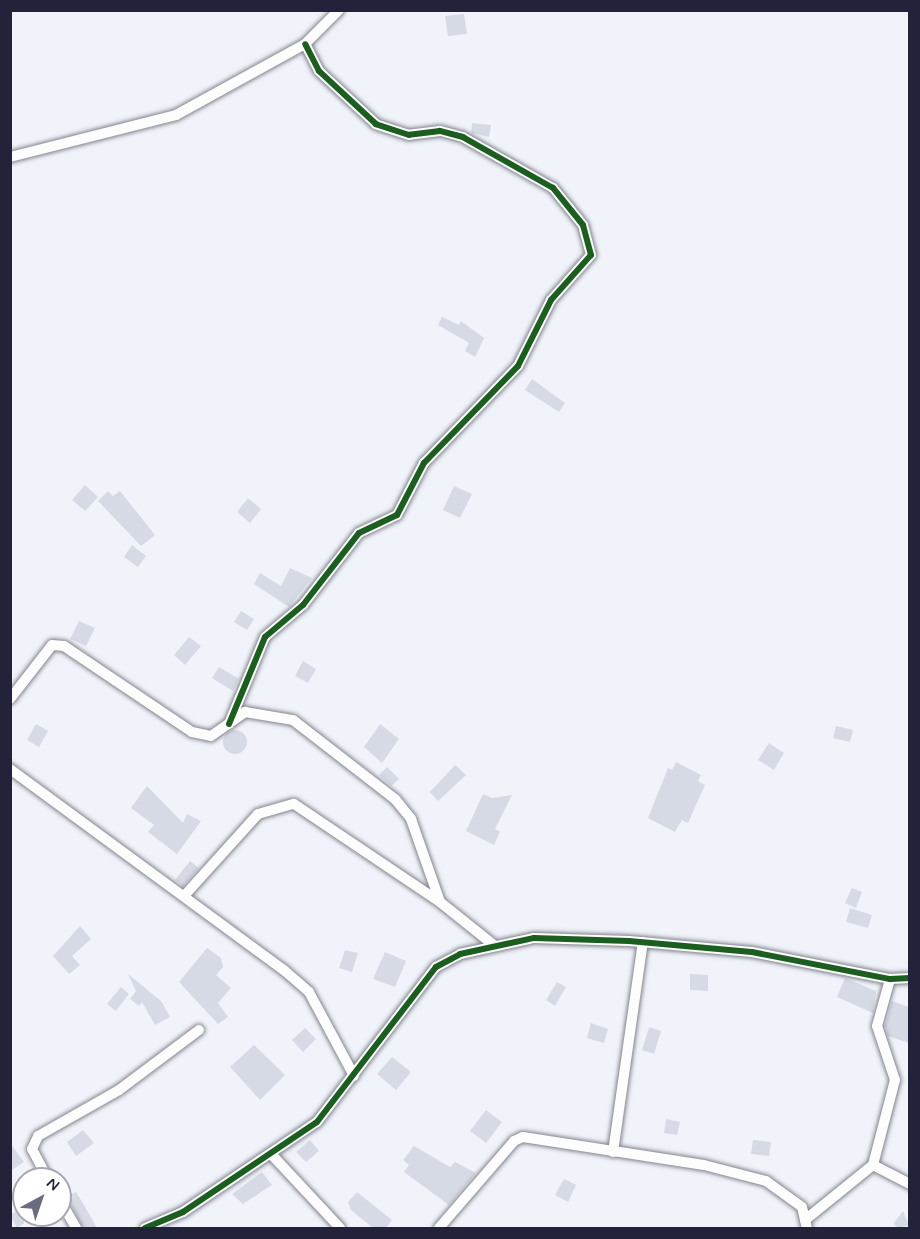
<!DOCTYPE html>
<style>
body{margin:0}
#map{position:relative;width:920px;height:1239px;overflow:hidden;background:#f0f3fa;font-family:Mynerve,sans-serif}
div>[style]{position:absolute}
.building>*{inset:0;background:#d6dae5}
.round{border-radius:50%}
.roads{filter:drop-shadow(0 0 2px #83848d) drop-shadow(0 0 2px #83848d)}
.minor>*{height:10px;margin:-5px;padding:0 5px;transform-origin:5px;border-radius:5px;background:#fdfdfe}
.cycleway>*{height:6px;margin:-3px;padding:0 3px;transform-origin:3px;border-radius:3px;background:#1b5e20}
span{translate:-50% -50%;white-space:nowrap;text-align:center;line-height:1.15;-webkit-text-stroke:6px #fff;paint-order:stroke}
.frame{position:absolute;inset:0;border:12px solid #22223b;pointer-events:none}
.north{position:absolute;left:12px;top:1167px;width:60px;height:60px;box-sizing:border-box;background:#fff;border:2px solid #a7a7b1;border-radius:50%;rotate:40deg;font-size:16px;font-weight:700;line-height:24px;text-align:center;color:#22223b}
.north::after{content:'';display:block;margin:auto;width:21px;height:27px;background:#6a6b7e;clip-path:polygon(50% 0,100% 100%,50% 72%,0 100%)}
</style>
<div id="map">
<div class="building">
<div style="clip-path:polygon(464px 14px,467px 34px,448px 36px,445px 16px)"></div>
<div style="clip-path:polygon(472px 123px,491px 125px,489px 137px,471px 133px)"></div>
<div style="clip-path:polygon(442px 317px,459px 325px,461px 321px,484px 338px,475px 357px,465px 351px,469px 343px,438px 325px)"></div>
<div style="clip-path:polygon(532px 379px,565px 403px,559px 412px,525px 390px)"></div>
<div style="clip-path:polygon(85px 485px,98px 497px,85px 511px,72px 500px)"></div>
<div style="clip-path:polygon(454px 486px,472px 494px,460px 518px,443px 510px)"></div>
<div style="clip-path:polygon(108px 491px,113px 496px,120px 491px,155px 535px,141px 546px,98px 501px)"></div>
<div style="clip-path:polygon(248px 498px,261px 509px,250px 523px,237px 512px)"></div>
<div style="clip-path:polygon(132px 545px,146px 556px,138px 567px,124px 557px)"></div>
<div style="clip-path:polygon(290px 568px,312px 578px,289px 607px,254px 584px,260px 573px,281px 586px)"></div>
<div style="clip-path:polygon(241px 611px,254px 619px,247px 630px,234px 622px)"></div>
<div style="clip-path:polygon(79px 621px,95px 628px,86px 646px,70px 639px)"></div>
<div style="clip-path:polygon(189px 637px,201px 646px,185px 665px,174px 655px)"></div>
<div style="clip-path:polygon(303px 661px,316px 669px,308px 683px,295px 676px)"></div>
<div style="clip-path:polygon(219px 667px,239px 679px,233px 691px,212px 678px)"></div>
<div style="clip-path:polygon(36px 724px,48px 731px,39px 747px,27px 740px)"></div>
<div style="clip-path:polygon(380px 724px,399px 739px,382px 763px,364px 747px)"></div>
<div style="clip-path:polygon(836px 726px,853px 730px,850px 742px,833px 738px)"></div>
<div class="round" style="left:223px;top:730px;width:24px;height:24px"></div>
<div style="clip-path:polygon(769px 743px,784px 753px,774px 770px,758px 760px)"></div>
<div style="clip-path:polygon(676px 762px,701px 775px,698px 781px,705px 785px,688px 823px,682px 820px,675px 832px,648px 818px,668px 768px,672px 770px)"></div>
<div style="clip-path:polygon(455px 765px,466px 775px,438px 801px,430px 792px)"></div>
<div style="clip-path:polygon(387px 767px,399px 779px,391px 786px,379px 775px)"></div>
<div style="clip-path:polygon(147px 786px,183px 823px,187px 814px,201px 821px,177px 854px,148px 832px,154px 825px,131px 808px)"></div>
<div style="clip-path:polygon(483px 794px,492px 798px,512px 795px,495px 829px,500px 832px,494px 845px,466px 831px)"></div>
<div style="clip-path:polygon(190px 861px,199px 868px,183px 886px,175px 880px)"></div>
<div style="clip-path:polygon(852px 888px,862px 892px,856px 908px,845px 903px)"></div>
<div style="clip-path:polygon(850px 908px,872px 915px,868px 928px,846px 922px)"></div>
<div style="clip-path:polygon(80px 926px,91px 939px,72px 956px,80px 965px,69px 974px,53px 956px)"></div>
<div style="clip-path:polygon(207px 948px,221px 958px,223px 967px,216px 975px,231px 988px,218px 1003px,228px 1017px,218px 1024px,179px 982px)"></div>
<div style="clip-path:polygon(345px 950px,358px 953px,352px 972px,339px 968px)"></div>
<div style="clip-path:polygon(385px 952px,406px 961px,395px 987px,373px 979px)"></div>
<div style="clip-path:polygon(128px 974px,161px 1001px,170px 1017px,155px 1025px,142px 1002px,139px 1006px,130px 999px,136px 991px)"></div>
<div style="clip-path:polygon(690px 974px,708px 975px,708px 991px,690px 990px)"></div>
<div style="clip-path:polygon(845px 978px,876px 991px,873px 1013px,837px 997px)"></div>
<div style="clip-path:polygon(557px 982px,566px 987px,555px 1006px,546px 1000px)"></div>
<div style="clip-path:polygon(121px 987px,129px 994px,116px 1011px,107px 1004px)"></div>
<div style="clip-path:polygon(892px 1001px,909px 1007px,909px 1043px,888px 1036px,885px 1026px)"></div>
<div style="clip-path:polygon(591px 1023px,608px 1029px,604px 1043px,587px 1038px)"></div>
<div style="clip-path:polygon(649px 1027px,661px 1031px,654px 1054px,642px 1050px)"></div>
<div style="clip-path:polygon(305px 1028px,316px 1039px,303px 1052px,292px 1040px)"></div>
<div style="clip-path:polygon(254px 1045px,285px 1075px,260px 1100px,230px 1067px)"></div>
<div style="clip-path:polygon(392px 1057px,411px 1072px,396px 1090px,377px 1074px)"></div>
<div style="clip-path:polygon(486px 1110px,502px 1122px,486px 1143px,470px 1131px)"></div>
<div style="clip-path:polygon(666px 1119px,680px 1122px,677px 1135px,664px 1133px)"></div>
<div style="clip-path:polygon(83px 1130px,94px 1143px,76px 1156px,67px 1142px)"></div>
<div style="clip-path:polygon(310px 1140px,319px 1151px,306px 1162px,296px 1152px)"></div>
<div style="clip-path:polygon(753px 1140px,771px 1142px,769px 1156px,751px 1154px)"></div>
<div style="clip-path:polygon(10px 1143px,24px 1162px,10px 1171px)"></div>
<div style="clip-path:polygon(414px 1146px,450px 1167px,455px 1162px,476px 1173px,449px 1205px,404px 1172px,409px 1165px,403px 1160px)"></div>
<div style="clip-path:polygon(262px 1172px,272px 1185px,243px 1204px,232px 1194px)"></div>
<div style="clip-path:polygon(564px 1179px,576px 1185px,568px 1202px,555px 1195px)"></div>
<div style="clip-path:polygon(76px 1192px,85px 1207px,97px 1228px,83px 1228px,67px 1197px)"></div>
<div style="clip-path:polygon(357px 1192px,392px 1220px,386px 1228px,373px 1228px,351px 1210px,348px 1202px)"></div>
<div style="clip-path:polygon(24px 1206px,24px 1223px,17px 1228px,10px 1215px)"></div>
<div style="clip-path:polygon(903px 1211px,909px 1225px,899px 1228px,893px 1224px)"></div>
</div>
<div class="roads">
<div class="minor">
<div style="left:10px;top:157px;width:171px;rotate:-14.2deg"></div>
<div style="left:176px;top:115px;width:147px;rotate:-28.8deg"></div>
<div style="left:305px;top:44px;width:48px;rotate:-45deg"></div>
<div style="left:10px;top:699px;width:68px;rotate:-52.1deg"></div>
<div style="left:52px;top:645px;width:12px;rotate:5deg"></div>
<div style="left:64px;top:646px;width:154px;rotate:33.9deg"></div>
<div style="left:192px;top:732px;width:19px;rotate:12deg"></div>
<div style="left:211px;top:736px;width:42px;rotate:-35.2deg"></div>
<div style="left:245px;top:712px;width:49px;rotate:9.5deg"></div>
<div style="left:293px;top:720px;width:129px;rotate:37.8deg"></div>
<div style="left:395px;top:799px;width:26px;rotate:51deg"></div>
<div style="left:411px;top:819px;width:88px;rotate:70.7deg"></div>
<div style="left:440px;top:902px;width:70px;rotate:38.7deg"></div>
<div style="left:229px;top:724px;width:94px;rotate:-67.5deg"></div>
<div style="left:265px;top:637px;width:50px;rotate:-40.1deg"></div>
<div style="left:303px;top:605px;width:91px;rotate:-52.1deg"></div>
<div style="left:359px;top:533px;width:42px;rotate:-25.3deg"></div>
<div style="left:397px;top:515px;width:59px;rotate:-62.6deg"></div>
<div style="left:424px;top:463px;width:135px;rotate:-45.9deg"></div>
<div style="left:518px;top:366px;width:74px;rotate:-63.4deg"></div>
<div style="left:551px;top:300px;width:60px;rotate:-48.4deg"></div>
<div style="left:591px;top:255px;width:31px;rotate:-105deg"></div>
<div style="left:583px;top:225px;width:48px;rotate:-129deg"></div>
<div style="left:553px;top:188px;width:103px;rotate:-150.5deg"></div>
<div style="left:463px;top:137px;width:24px;rotate:-165deg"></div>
<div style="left:440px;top:131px;width:31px;rotate:173deg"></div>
<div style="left:409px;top:135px;width:35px;rotate:-162deg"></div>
<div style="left:376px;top:124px;width:78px;rotate:-137.1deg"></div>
<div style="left:319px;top:71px;width:30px;rotate:-117deg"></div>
<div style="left:10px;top:769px;width:341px;rotate:36.3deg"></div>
<div style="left:285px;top:971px;width:32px;rotate:41deg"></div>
<div style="left:309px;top:992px;width:95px;rotate:61.8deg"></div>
<div style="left:184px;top:896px;width:110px;rotate:-47.9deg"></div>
<div style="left:258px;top:814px;width:37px;rotate:-16deg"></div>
<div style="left:294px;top:804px;width:176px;rotate:33.9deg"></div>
<div style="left:613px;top:1152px;width:212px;rotate:-81.9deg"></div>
<div style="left:272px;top:1155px;width:100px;rotate:47deg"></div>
<div style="left:873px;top:1165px;width:42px;rotate:27.2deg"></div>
<div style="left:48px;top:1179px;width:34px;rotate:-118deg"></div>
<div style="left:32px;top:1149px;width:14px;rotate:-65deg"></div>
<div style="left:38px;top:1136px;width:93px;rotate:-29.6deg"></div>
<div style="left:119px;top:1090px;width:100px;rotate:-36.9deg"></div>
<div style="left:60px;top:1200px;width:32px;rotate:60deg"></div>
<div style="left:805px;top:1220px;width:87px;rotate:-39deg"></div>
<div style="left:873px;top:1165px;width:88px;rotate:-75.5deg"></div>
<div style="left:895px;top:1080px;width:57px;rotate:-108.4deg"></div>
<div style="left:877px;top:1026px;width:49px;rotate:-74.5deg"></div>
<div style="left:145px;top:1228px;width:41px;rotate:-22.8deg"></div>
<div style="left:183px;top:1212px;width:161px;rotate:-33.9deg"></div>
<div style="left:317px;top:1122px;width:195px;rotate:-52.5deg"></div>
<div style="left:436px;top:967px;width:27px;rotate:-28deg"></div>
<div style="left:460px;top:954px;width:76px;rotate:-12.2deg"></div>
<div style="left:534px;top:938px;width:95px;rotate:1.8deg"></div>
<div style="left:629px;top:941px;width:123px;rotate:5.1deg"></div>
<div style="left:752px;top:952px;width:141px;rotate:11.1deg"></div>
<div style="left:890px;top:979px;width:20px;rotate:-3deg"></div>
<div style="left:439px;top:1228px;width:115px;rotate:-49.2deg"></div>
<div style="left:514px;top:1141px;width:10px;rotate:-24deg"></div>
<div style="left:523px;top:1137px;width:183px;rotate:8.8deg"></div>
<div style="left:704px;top:1165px;width:64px;rotate:14.5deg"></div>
<div style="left:766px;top:1181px;width:44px;rotate:35.8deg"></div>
<div style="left:802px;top:1207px;width:22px;rotate:77deg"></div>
</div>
</div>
<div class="cycleway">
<div style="left:229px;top:724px;width:94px;rotate:-67.5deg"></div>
<div style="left:265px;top:637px;width:50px;rotate:-40.1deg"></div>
<div style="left:303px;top:605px;width:91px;rotate:-52.1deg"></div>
<div style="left:359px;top:533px;width:42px;rotate:-25.3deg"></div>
<div style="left:397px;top:515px;width:59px;rotate:-62.6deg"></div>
<div style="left:424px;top:463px;width:135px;rotate:-45.9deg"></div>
<div style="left:518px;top:366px;width:74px;rotate:-63.4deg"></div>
<div style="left:551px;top:300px;width:60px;rotate:-48.4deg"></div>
<div style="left:591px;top:255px;width:31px;rotate:-105deg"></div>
<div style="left:583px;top:225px;width:48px;rotate:-129deg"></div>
<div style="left:553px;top:188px;width:103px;rotate:-150.5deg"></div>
<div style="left:463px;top:137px;width:24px;rotate:-165deg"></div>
<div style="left:440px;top:131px;width:31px;rotate:173deg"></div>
<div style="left:409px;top:135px;width:35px;rotate:-162deg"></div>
<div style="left:376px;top:124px;width:78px;rotate:-137.1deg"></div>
<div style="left:319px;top:71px;width:30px;rotate:-117deg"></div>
<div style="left:145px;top:1228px;width:41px;rotate:-22.8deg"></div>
<div style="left:183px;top:1212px;width:161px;rotate:-33.9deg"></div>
<div style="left:317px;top:1122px;width:195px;rotate:-52.5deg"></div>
<div style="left:436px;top:967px;width:27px;rotate:-28deg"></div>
<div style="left:460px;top:954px;width:76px;rotate:-12.2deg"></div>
<div style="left:534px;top:938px;width:95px;rotate:1.8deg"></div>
<div style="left:629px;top:941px;width:123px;rotate:5.1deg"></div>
<div style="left:752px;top:952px;width:141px;rotate:11.1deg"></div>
<div style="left:890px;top:979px;width:20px;rotate:-3deg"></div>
</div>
<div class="frame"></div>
<div class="north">N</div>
</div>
